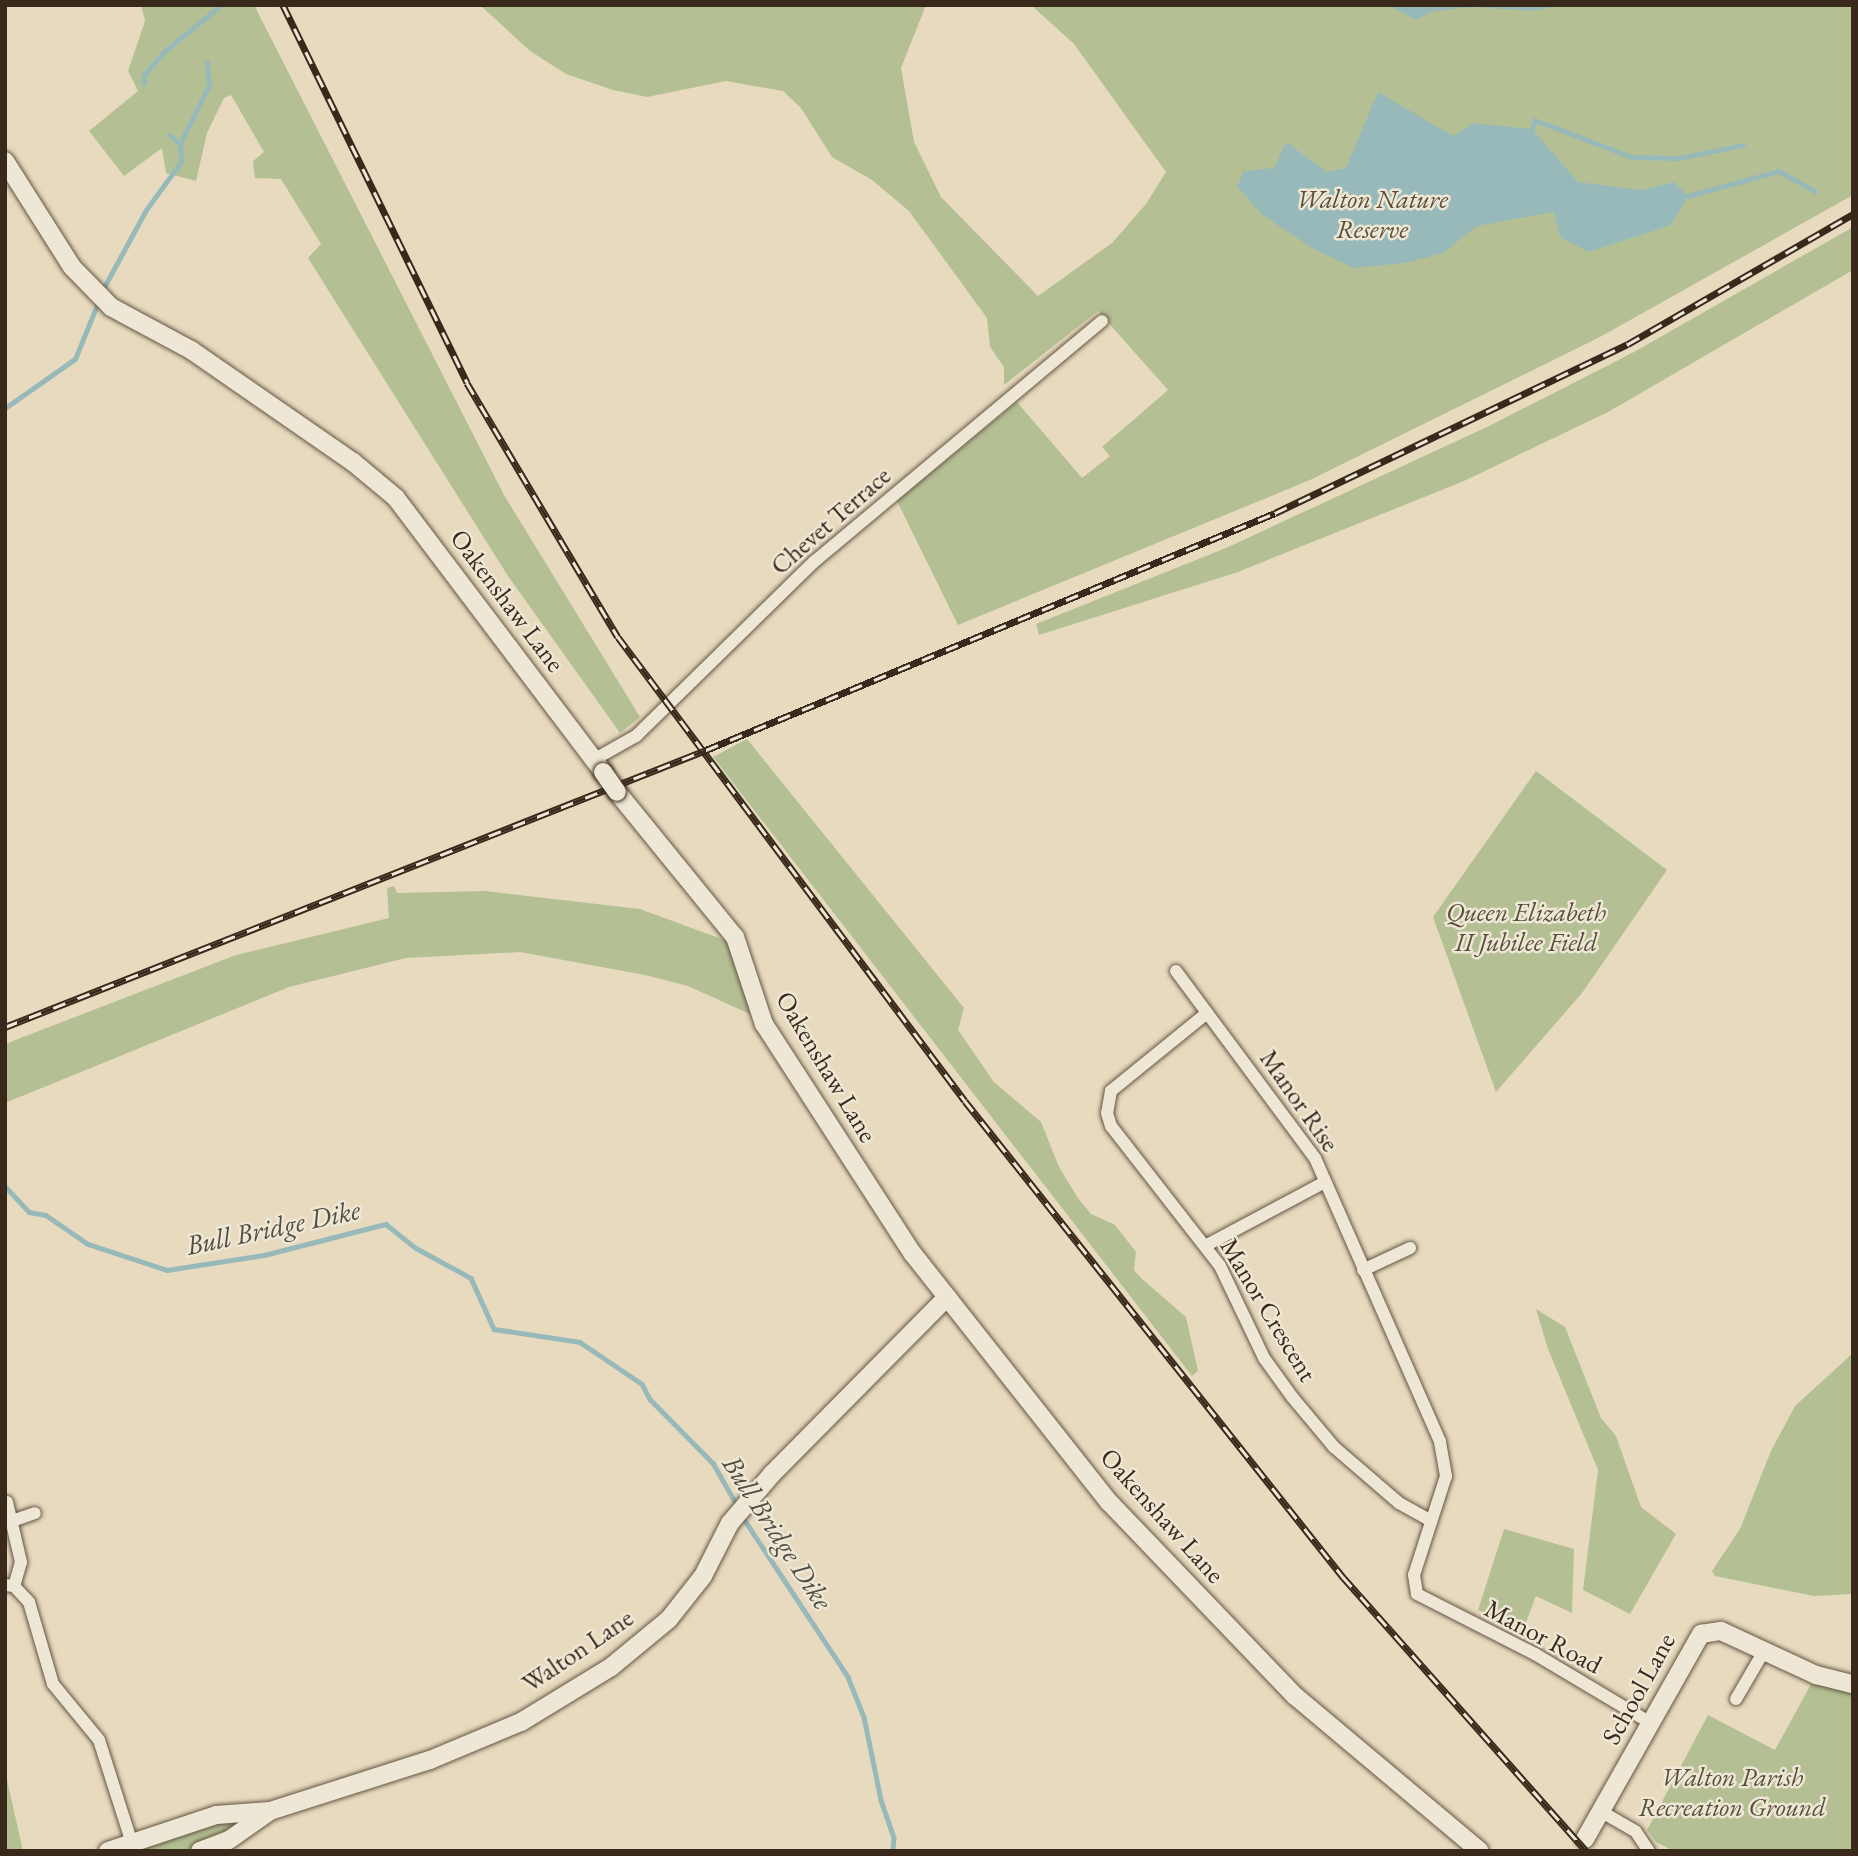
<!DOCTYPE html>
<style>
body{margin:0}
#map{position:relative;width:1858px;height:1856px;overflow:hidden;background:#e7dabe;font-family:"EB Garamond",serif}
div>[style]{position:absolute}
.green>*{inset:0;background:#b4c093}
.water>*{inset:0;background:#98b9b9}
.stream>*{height:4.5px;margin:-2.25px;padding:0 2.25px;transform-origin:2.25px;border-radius:2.25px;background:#98b9b9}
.roads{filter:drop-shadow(0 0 2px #645544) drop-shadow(0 0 2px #645544)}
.street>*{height:12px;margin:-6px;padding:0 6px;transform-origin:6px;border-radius:6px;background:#efe7d5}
.secondary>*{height:18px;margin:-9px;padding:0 9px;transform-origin:9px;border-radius:9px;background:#efe7d5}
.rail>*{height:7px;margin-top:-3.5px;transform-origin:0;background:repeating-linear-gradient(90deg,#efe7d5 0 13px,#38291b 0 26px);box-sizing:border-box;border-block:2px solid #38291b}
.bridges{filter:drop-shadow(0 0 2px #38291b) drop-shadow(0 0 2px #38291b)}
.secondary-bridge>*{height:18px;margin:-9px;padding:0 9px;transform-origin:9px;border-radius:9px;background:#efe7d5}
span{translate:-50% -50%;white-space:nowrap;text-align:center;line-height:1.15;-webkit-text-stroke:5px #efe7d5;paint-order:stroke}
.park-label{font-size:26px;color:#574f39;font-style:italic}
.street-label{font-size:26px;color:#38291b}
.water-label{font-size:28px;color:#504d42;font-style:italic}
.frame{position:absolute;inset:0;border:7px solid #38291b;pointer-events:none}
</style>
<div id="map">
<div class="green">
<div style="clip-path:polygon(141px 5px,254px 5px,504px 495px,640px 717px,620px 733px,508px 576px,308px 258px,321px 244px,281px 179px,255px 178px,253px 161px,264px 152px,231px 95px,224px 98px,207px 133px,196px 181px,166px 173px,162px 148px,124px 176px,89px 131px,138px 91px,128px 71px,145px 21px)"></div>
<div style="clip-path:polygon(480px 5px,926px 5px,901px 68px,914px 142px,941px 197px,1038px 296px,1112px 243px,1146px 204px,1166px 172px,1074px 44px,1031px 5px,1853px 5px,1853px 195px,1600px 337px,1310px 480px,958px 625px,897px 501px,1017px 402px,1082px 478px,1110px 456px,1102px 447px,1168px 390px,1098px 311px,1004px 385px,1004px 367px,990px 347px,987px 318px,909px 211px,872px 180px,832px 157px,801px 108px,783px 91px,726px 81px,647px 97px,613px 90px,566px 74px,530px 51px)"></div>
<div style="clip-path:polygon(1853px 227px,1853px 270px,1608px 412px,1464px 481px,1238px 572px,1039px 635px,1036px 624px,1226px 548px,1489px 426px,1634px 352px)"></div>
<div style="clip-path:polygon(747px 739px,964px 1008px,958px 1030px,994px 1082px,1041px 1122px,1059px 1167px,1078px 1198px,1091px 1214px,1115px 1225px,1136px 1252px,1134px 1270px,1142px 1279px,1186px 1317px,1198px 1371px,1192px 1376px,713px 757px)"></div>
<div style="clip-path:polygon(1536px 771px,1667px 870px,1582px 993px,1496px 1092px,1433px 917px)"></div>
<div style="clip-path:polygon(394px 886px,397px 893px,485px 891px,640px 909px,727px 941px,752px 1015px,688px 986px,645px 975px,520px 952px,406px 958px,289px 987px,5px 1103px,5px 1044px,236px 955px,389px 918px,387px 888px)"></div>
<div style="clip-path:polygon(1536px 1309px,1565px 1327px,1601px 1418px,1616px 1436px,1641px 1507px,1676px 1534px,1630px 1614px,1583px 1590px,1598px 1470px,1548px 1349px)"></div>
<div style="clip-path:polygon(1853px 1353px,1853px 1594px,1814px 1596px,1715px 1576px,1712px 1571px,1740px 1529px,1771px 1451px,1795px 1406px)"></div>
<div style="clip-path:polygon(1504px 1529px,1574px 1549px,1572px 1613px,1536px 1596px,1523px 1630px,1478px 1610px)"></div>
<div style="clip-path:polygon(1816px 1675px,1853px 1684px,1853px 1851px,1674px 1851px,1656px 1842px,1647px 1830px,1708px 1715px,1775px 1750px)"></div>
<div style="clip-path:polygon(5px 1771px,23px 1851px,5px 1851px)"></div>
<div style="clip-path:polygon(270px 1811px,200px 1851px,109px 1851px,131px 1840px)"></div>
</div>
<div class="water">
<div style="clip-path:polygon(1388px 5px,1561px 5px,1534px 11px,1472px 7px,1430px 12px,1417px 20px)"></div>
<div style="clip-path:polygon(1378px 92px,1453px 136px,1473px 123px,1532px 129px,1578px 182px,1641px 190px,1674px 182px,1688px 196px,1671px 225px,1589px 252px,1561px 238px,1553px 212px,1477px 226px,1443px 253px,1405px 263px,1354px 268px,1312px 248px,1261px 214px,1237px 186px,1244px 171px,1274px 168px,1286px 142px,1327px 172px,1346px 168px)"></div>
</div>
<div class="stream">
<div style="left:144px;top:84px;width:9px;rotate:-90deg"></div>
<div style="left:144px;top:75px;width:30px;rotate:-49deg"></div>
<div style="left:164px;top:52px;width:74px;rotate:-39.5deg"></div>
<div style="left:1532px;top:129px;width:9px;rotate:-72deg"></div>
<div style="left:1535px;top:120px;width:104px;rotate:20.9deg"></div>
<div style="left:1632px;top:157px;width:48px;rotate:1.2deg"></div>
<div style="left:1680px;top:158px;width:64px;rotate:-11.7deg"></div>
<div style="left:170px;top:135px;width:13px;rotate:42deg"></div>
<div style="left:1688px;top:196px;width:94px;rotate:-15.4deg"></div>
<div style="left:1779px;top:171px;width:41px;rotate:29.1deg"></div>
<div style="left:102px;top:291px;width:92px;rotate:-61.5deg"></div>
<div style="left:146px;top:210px;width:59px;rotate:-53.9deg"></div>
<div style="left:181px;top:162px;width:18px;rotate:-93deg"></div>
<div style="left:180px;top:144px;width:66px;rotate:-63.8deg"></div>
<div style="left:209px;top:85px;width:22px;rotate:-95deg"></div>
<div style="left:5px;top:408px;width:85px;rotate:-35deg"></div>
<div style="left:75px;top:359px;width:64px;rotate:-67.9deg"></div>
<div style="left:5px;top:1186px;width:35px;rotate:47deg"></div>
<div style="left:29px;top:1212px;width:17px;rotate:10deg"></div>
<div style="left:46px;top:1215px;width:51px;rotate:34.6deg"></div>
<div style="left:88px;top:1244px;width:83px;rotate:18.2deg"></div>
<div style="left:167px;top:1270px;width:98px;rotate:-8.8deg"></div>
<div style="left:264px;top:1255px;width:126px;rotate:-14.3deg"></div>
<div style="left:386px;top:1224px;width:38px;rotate:39deg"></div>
<div style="left:416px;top:1248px;width:63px;rotate:28.6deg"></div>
<div style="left:471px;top:1278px;width:56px;rotate:65.7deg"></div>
<div style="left:494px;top:1329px;width:87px;rotate:8.6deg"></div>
<div style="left:580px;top:1342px;width:75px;rotate:34.1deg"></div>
<div style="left:642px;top:1384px;width:17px;rotate:62deg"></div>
<div style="left:650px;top:1399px;width:90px;rotate:45.5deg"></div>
<div style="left:713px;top:1463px;width:48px;rotate:60.3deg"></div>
<div style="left:742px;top:1516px;width:193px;rotate:56.6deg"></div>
<div style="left:848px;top:1677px;width:43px;rotate:68.2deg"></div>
<div style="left:864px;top:1717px;width:85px;rotate:78.4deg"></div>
<div style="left:881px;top:1800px;width:39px;rotate:71deg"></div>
<div style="left:894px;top:1837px;width:14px;rotate:94deg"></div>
</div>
<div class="roads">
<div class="street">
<div style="left:595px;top:759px;width:47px;rotate:-29.3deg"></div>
<div style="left:636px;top:736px;width:250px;rotate:-44.4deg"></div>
<div style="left:815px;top:561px;width:374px;rotate:-39.9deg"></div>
<div style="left:1176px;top:971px;width:233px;rotate:53.4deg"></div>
<div style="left:1315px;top:1158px;width:310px;rotate:66.2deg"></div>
<div style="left:1440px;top:1442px;width:35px;rotate:80deg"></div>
<div style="left:1446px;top:1476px;width:104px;rotate:107.9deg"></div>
<div style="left:1414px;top:1575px;width:19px;rotate:81deg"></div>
<div style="left:1417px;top:1594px;width:132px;rotate:27deg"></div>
<div style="left:1535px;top:1654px;width:133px;rotate:30.8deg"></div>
<div style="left:1207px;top:1013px;width:124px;rotate:140.9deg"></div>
<div style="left:1111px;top:1091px;width:22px;rotate:100deg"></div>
<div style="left:1107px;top:1113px;width:14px;rotate:73deg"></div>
<div style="left:1111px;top:1126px;width:177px;rotate:52.1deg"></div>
<div style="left:1220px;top:1266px;width:102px;rotate:64.4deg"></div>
<div style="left:1264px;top:1358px;width:49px;rotate:54.1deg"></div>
<div style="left:1293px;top:1398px;width:64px;rotate:50.1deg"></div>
<div style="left:1334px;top:1447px;width:86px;rotate:40.7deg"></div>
<div style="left:1399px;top:1503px;width:35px;rotate:29deg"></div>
<div style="left:1205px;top:1246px;width:136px;rotate:-28.1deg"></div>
<div style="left:1363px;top:1270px;width:52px;rotate:-25.1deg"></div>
<div style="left:7px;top:1502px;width:62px;rotate:76.9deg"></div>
<div style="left:21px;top:1562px;width:25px;rotate:106deg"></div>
<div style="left:12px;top:1521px;width:24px;rotate:-19deg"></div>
<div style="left:5px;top:1585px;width:9px;rotate:6deg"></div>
<div style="left:14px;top:1586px;width:22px;rotate:47deg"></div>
<div style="left:29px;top:1602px;width:85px;rotate:73.7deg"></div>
<div style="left:53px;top:1684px;width:72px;rotate:50.6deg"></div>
<div style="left:99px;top:1740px;width:105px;rotate:72.3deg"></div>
<div style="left:1736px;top:1699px;width:56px;rotate:-59.7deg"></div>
<div style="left:1602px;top:1812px;width:39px;rotate:30deg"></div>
<div style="left:1636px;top:1832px;width:23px;rotate:56deg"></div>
</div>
<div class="secondary">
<div style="left:5px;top:161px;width:125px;rotate:57.7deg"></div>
<div style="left:72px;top:267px;width:56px;rotate:45.7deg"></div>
<div style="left:111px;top:307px;width:91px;rotate:28.3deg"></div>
<div style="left:191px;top:350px;width:197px;rotate:34.7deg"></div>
<div style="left:353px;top:462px;width:56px;rotate:39.9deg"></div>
<div style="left:396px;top:498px;width:343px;rotate:52.9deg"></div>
<div style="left:617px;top:792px;width:187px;rotate:50.9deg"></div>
<div style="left:735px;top:937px;width:92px;rotate:71.6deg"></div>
<div style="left:764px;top:1024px;width:274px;rotate:57.1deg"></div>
<div style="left:913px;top:1254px;width:316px;rotate:51.7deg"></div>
<div style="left:1109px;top:1502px;width:269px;rotate:46.2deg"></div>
<div style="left:1295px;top:1696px;width:241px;rotate:40deg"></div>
<div style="left:1585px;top:1839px;width:236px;rotate:-60.5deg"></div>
<div style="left:1701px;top:1634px;width:20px;rotate:-9deg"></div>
<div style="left:1721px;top:1631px;width:105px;rotate:24.9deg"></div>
<div style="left:1816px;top:1675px;width:38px;rotate:14deg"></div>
<div style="left:108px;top:1851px;width:114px;rotate:-18.4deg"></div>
<div style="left:216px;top:1815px;width:54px;rotate:-4.2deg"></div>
<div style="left:270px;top:1811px;width:168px;rotate:-17.7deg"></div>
<div style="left:430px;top:1760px;width:99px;rotate:-22.7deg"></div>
<div style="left:521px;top:1722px;width:105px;rotate:-31.4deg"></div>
<div style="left:611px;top:1667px;width:75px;rotate:-39.6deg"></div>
<div style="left:669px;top:1619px;width:55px;rotate:-51.7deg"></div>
<div style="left:703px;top:1576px;width:59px;rotate:-63deg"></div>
<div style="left:730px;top:1523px;width:65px;rotate:-49.4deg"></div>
<div style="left:772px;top:1474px;width:249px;rotate:-45.3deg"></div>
<div style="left:200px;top:1851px;width:31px;rotate:-21deg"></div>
<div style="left:229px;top:1840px;width:50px;rotate:-35.3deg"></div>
</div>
</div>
<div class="rail">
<div style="left:283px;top:5px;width:420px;rotate:64deg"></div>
<div style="left:467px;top:383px;width:295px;rotate:59.3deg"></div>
<div style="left:618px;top:637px;width:579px;rotate:53.21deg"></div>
<div style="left:965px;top:1101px;width:608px;rotate:51.55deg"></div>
<div style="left:1343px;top:1577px;width:366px;rotate:48.4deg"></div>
<div style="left:5px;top:1027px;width:754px;rotate:-21.56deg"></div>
<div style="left:706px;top:750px;width:616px;rotate:-22.61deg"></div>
<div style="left:1275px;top:513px;width:391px;rotate:-25.6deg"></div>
<div style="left:1628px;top:344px;width:260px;rotate:-30deg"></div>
</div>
<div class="bridges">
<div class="secondary-bridge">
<div style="left:603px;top:772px;width:24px;rotate:55deg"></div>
</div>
</div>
<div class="park-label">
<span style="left:1372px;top:215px">Walton Nature<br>Reserve</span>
<span style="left:1526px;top:928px">Queen Elizabeth<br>II Jubilee Field</span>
<span style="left:1732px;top:1793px">Walton Parish<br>Recreation Ground</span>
</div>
<div class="street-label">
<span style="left:831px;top:521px;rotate:-41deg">Chevet Terrace</span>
<span style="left:507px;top:601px;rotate:53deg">Oakenshaw Lane</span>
<span style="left:826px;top:1067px;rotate:59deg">Oakenshaw Lane</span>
<span style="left:1299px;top:1101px;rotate:55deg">Manor Rise</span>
<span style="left:1268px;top:1310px;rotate:59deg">Manor Crescent</span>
<span style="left:1162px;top:1516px;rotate:48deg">Oakenshaw Lane</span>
<span style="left:1543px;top:1637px;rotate:28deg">Manor Road</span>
<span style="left:578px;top:1651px;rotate:-34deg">Walton Lane</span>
<span style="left:1639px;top:1689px;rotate:-61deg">School Lane</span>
</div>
<div class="water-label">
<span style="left:273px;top:1227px;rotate:-12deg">Bull Bridge Dike</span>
<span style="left:778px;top:1532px;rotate:57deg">Bull Bridge Dike</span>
</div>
<div class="frame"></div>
</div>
